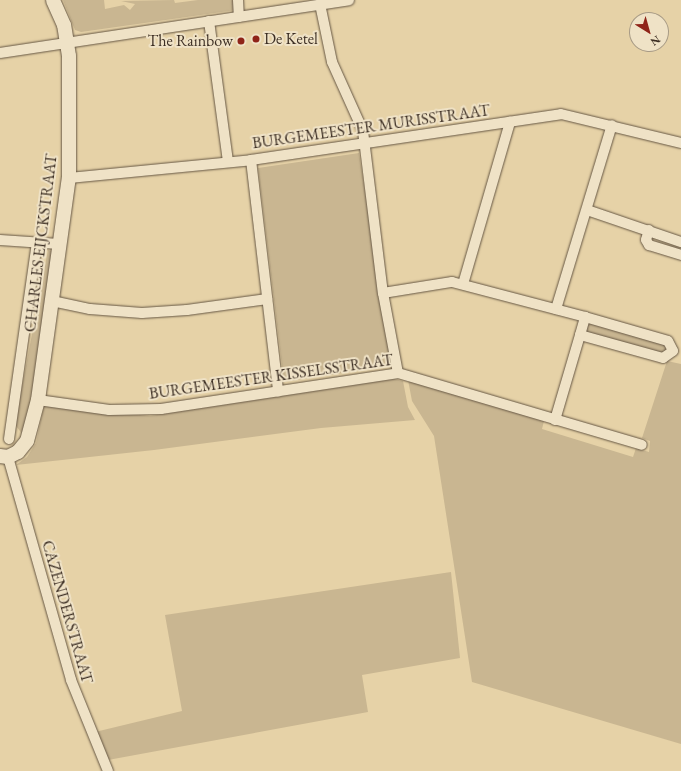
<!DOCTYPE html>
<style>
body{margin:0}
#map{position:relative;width:681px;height:771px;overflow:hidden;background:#e6d2a7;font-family:"EB Garamond",serif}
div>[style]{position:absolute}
.green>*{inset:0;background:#c9b691}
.roads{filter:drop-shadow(0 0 1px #665744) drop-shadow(0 0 1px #665744)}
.street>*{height:10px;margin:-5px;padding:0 5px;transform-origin:5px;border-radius:5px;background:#efe2c6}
.secondary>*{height:14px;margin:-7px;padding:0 7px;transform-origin:7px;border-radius:7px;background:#efe2c6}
.dots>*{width:11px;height:11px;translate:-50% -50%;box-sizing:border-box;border:2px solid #efe2c6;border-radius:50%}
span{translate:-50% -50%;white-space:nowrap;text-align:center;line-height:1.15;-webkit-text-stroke:4px #efe2c6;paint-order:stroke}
.poi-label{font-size:16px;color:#3c2e23}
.left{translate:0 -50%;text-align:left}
.right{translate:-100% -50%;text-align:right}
.street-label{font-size:16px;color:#3c2e23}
.north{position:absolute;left:629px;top:12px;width:40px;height:40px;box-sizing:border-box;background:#efe2c6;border:1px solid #a79a85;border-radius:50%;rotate:143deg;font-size:11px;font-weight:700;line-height:16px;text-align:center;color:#3c2e23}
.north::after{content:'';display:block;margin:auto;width:14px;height:18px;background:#8f2418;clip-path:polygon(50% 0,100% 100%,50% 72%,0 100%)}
</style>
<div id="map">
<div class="green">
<div style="clip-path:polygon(63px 0,104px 0,105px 9px,124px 5px,130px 10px,135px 4px,121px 1px,174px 0,175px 3px,198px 0,235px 0,236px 10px,81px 32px,75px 30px)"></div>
<div style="clip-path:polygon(359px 153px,392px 363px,389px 366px,284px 382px,258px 168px)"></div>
<div style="clip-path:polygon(48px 250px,57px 253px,24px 436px,16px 426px,16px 418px)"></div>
<div style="clip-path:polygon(588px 322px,668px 344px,666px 355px,585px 332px)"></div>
<div style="clip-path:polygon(667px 361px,681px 364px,681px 744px,472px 682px,434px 436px,412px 401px,408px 380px,544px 421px,542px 429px,633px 457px,636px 448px,649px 452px,650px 441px,642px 438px)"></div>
<div style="clip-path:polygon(394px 379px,403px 381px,408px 407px,415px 420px,321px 428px,154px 450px,16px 465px,27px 457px,36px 443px,44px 405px,150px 416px)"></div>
<div style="clip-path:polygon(451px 572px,460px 658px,362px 675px,368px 712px,108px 760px,95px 732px,182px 711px,165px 615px)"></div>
</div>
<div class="roads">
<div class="street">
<div style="left:238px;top:0;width:17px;rotate:87deg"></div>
<div style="left:320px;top:4px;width:59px;rotate:78.3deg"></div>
<div style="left:332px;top:62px;width:76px;rotate:65.8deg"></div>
<div style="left:363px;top:131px;width:163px;rotate:83deg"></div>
<div style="left:383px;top:293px;width:81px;rotate:79.4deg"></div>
<div style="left:209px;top:21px;width:142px;rotate:82.3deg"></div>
<div style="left:0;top:53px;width:353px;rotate:-8.6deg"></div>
<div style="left:251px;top:160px;width:233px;rotate:83.3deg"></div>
<div style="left:69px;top:178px;width:183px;rotate:-5.6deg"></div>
<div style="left:251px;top:160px;width:313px;rotate:-8.4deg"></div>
<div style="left:561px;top:114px;width:123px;rotate:13.6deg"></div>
<div style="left:587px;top:210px;width:99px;rotate:18.8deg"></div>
<div style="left:649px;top:230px;width:10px;rotate:107deg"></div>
<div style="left:646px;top:240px;width:6px;rotate:59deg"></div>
<div style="left:649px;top:245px;width:34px;rotate:17deg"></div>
<div style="left:0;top:240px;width:59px;rotate:3.9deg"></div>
<div style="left:463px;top:284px;width:169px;rotate:-73.8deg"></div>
<div style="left:383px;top:293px;width:70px;rotate:-9.1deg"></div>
<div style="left:452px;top:282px;width:138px;rotate:14.7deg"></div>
<div style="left:52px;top:301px;width:39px;rotate:12deg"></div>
<div style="left:90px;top:309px;width:52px;rotate:4.4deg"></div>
<div style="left:142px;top:313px;width:45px;rotate:-3.8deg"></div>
<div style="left:187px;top:310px;width:81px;rotate:-7.8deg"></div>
<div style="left:556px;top:309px;width:192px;rotate:-73.1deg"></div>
<div style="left:585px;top:317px;width:86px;rotate:16.1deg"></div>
<div style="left:668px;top:341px;width:11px;rotate:63deg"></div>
<div style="left:673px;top:351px;width:12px;rotate:145deg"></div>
<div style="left:663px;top:358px;width:86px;rotate:-164.5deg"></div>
<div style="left:580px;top:335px;width:19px;rotate:-74deg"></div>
<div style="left:38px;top:400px;width:72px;rotate:8deg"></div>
<div style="left:109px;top:410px;width:52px;rotate:-1.1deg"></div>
<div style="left:161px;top:409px;width:240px;rotate:-8.6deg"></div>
<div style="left:398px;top:373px;width:254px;rotate:16.4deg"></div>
<div style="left:555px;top:420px;width:89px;rotate:-73.6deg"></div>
<div style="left:9px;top:439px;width:198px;rotate:-81.9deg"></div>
<div style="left:8px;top:457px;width:232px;rotate:74.2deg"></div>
<div style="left:71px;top:680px;width:98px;rotate:67.9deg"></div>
</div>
<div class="secondary">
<div style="left:0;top:456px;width:8px;rotate:7deg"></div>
<div style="left:8px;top:457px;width:11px;rotate:-27deg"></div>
<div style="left:18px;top:452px;width:14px;rotate:-51deg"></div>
<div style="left:27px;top:441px;width:42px;rotate:-75deg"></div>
<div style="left:38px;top:400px;width:224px;rotate:-82.1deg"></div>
<div style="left:69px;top:178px;width:122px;rotate:-90deg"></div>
<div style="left:69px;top:56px;width:31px;rotate:-99deg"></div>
<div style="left:64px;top:25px;width:27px;rotate:-114deg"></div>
</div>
</div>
<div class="dots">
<div style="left:256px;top:39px;background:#8f2418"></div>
<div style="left:241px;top:41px;background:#8f2418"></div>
</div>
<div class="poi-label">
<span class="left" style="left:264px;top:39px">De Ketel</span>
<span class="right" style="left:233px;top:41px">The Rainbow</span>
</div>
<div class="street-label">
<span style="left:371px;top:127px;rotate:-8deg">BURGEMEESTER MURISSTRAAT</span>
<span style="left:41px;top:243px;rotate:-83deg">CHARLES EIJCKSTRAAT</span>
<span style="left:271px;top:377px;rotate:-8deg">BURGEMEESTER KISSELSSTRAAT</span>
<span style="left:67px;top:612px;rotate:74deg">CAZENDERSTRAAT</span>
</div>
<div class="north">N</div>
</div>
